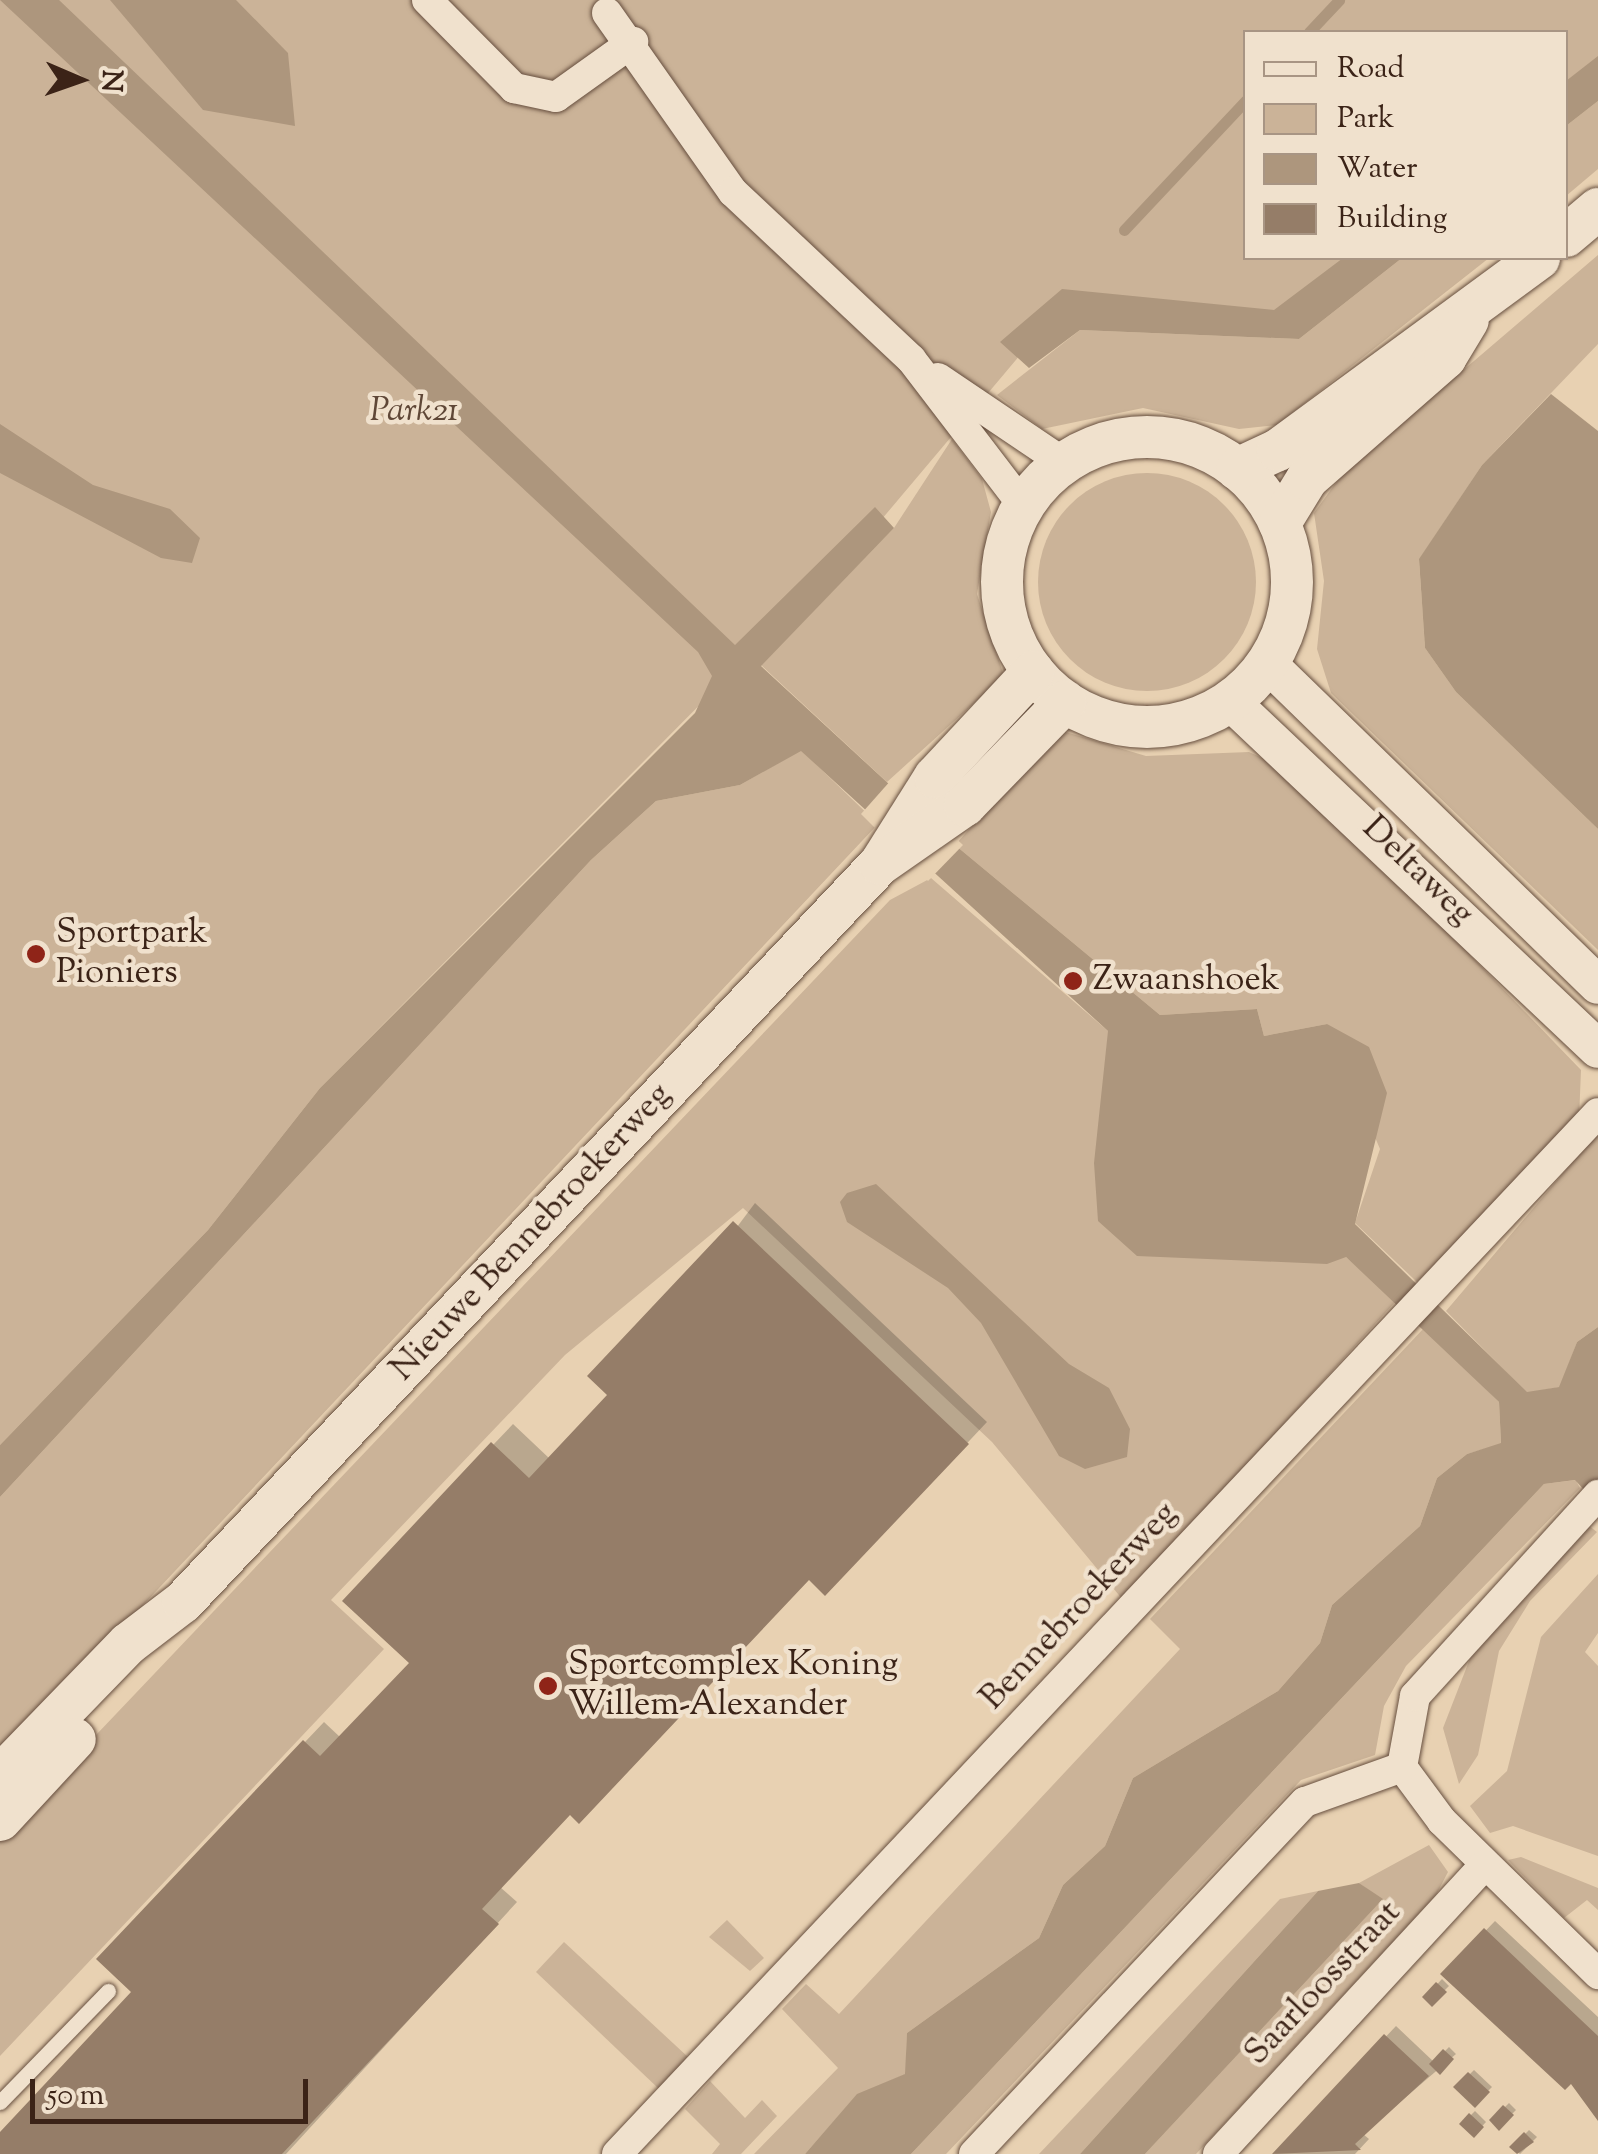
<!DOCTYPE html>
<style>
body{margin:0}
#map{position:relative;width:1598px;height:2154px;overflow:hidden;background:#e8d1b2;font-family:"Sorts Mill Goudy",serif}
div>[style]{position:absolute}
.green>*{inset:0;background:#cbb398}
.round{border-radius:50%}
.water>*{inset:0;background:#ad967d}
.pier>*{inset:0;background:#e8d1b2}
.shadow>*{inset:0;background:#0003}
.stream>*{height:11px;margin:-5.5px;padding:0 5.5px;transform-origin:5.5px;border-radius:5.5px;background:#ad967d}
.building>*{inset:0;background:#957d68}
.roads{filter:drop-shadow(0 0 2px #664e3e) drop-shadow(0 0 2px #664e3e)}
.service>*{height:15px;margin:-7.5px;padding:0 7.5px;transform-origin:7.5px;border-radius:7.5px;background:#f0e1cd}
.minor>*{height:30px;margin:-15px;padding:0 15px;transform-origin:15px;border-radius:15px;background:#f0e1cd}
.tertiary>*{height:38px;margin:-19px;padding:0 19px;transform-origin:19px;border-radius:19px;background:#f0e1cd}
.secondary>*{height:42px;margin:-21px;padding:0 21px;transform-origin:21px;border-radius:21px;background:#f0e1cd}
.secondary>.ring{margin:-21px;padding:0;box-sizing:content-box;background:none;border:42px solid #f0e1cd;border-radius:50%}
.dots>*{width:28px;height:28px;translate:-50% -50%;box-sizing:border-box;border:5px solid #f0e1cd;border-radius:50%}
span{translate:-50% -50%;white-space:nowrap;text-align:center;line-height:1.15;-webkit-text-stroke:9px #f0e1cd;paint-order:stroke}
.park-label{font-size:35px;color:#5f4737;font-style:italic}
.street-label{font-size:35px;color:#3b2317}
.poi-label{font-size:35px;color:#3b2317}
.left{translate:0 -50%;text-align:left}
.legend{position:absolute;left:1243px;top:30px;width:325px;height:230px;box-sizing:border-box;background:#f0e1cd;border:2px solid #a89584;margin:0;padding:12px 18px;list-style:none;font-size:30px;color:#3b2317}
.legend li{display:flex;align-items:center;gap:20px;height:50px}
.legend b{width:50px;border:2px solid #a89584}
.north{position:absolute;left:30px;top:30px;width:100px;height:100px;-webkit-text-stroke:8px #f0e1cd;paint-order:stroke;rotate:92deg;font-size:28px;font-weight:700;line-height:40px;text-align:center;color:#3b2317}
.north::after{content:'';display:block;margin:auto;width:35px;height:45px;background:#3b2317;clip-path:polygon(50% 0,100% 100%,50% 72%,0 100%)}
.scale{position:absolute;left:30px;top:2079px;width:278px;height:45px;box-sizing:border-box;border:5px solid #3b2317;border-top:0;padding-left:12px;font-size:30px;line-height:35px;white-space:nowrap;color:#3b2317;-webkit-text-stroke:8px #f0e1cd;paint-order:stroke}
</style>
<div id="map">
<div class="green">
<div style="clip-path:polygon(0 0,1598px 0,1598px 81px,1566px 107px,1566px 32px,1246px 32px,1246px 258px,1373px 258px,1288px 324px,1081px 313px,1031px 342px,871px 532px,320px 1088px,208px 1230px,0 1445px)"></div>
<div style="clip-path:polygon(1598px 101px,1598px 169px,1566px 196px,1566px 126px)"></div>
<div style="clip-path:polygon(1598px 255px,1598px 344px,1482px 465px,1419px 560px,1425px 648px,1456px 692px,1598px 829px,1598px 950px,1331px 693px,1317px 649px,1324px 581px,1314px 513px,1343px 473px)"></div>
<div style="clip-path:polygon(1402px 258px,1489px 258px,1277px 425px,1239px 429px,1143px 408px,1042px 429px,997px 395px,1080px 330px,1299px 339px)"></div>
<div style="clip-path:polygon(952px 439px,982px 479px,991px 512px,977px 594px,1004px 676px,887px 782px,761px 665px,894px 528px)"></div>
<div class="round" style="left:1038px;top:473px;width:218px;height:218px"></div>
<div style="clip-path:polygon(1059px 730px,1146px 756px,1249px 752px,1295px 773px,1581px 1070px,1579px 1119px,1417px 1282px,1355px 1223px,1380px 1149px,1327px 1024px,1264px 1036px,1257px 1009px,1160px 1015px,955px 845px)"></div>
<div style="clip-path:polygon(801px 750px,878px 824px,0 1757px,0 1497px,591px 860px,656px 801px,740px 785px)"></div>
<div style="clip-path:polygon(931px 878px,1108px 1031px,1262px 1259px,1346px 1257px,1396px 1301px,1123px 1600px,992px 1442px,743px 1208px,565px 1355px,331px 1600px,384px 1649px,0 2056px,0 1836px,890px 900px)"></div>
<div style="clip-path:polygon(1598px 1132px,1598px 1327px,1577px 1342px,1560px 1387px,1527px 1393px,1446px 1311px)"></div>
<div style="clip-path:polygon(1424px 1328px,1499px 1402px,1501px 1444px,1467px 1454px,1437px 1478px,1420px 1526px,1332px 1605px,1320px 1643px,1278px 1691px,1133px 1778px,1105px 1846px,1063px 1885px,1039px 1938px,907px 2033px,906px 2074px,857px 2095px,805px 2154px,754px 2154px,838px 2068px,782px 2009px,806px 1984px,839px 2014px,1180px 1649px,1150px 1619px)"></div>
<div style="clip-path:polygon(1576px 1480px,1580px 1488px,1406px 1666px,1384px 1706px,1375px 1755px,1301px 1780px,946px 2154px,911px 2154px,1544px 1484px)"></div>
<div style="clip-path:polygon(1588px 1525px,1597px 1532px,1530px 1601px,1499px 1651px,1478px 1755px,1459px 1784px,1443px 1728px,1471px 1656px)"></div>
<div style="clip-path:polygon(1598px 1574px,1598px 1633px,1585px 1652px,1598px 1666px,1598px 1856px,1513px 1826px,1490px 1833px,1470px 1806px,1507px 1771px,1541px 1637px)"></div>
<div style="clip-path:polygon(1429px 1845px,1448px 1872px,1436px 1895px,1196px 2154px,1145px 2154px,1382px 1900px,1359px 1883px)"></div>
<div style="clip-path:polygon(1521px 1857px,1598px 1888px,1598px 1910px,1587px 1900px,1564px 1918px,1508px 1860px)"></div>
<div style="clip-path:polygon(1318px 1891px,1080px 2154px,1039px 2154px,1280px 1899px)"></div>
<div style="clip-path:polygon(727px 1920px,764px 1958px,750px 1971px,709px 1937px)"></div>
<div style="clip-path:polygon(564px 1942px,688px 2057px,659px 2089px,536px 1972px)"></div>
<div style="clip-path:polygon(710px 2081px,745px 2118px,762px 2100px,777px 2116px,741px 2154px,712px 2154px,720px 2144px,685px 2109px)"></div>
</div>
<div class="water">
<div style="clip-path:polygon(0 0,59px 0,735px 645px,875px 507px,894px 528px,761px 666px,955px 845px,1160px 1015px,1257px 1009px,1264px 1036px,1327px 1024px,1369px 1047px,1387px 1093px,1355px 1224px,1527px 1392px,1559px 1387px,1577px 1342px,1598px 1327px,1598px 1505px,1575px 1480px,1544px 1484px,911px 2154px,805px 2154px,857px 2094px,905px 2074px,907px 2033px,1039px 1938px,1063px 1885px,1105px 1846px,1133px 1778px,1278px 1691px,1320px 1643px,1332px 1605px,1420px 1526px,1437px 1478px,1467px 1454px,1501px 1443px,1499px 1402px,1346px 1257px,1327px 1264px,1137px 1256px,1098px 1221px,1094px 1163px,1108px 1031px,801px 751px,740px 785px,656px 801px,591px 860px,0 1497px,0 1445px,208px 1230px,320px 1088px,695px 713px,712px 676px,698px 652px)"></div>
<div style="clip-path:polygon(110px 0,236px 0,288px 53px,295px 126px,203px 110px)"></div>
<div style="clip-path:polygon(1598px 56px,1598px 101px,1566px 126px,1566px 81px)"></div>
<div style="clip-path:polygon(1343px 258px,1402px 258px,1299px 339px,1080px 330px,1029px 368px,1000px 342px,1062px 289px,1274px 310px)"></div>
<div style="clip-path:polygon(1551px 394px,1598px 431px,1598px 829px,1456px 692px,1425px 648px,1419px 559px,1482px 465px)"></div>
<div style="clip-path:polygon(0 424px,93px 485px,170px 509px,200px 538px,192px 563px,161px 558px,0 473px)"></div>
<div style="clip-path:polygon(876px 1184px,1069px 1364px,1109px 1388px,1130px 1429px,1127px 1457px,1085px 1469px,1059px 1456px,981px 1323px,948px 1288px,847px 1222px,840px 1202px,847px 1193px)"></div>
<div style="clip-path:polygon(1359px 1883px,1383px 1899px,1145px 2154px,1080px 2154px,1318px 1891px)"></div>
</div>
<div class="pier">
<div style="clip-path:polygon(892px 779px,963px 845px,928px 881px,861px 814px)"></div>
</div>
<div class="shadow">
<div style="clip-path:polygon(1077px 967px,1087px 977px,1075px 989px,1064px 979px)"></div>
<div style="clip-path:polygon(755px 1203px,987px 1422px,845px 1573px,809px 1577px,571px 1813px,500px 1887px,517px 1902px,286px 2154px,0 2154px,0 2136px,135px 1992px,99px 1959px,324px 1722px,341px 1738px,412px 1663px,345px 1600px,513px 1424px,550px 1459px,611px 1395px)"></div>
<div style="clip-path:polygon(1495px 1921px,1598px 2017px,1598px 2118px,1596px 2105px,1444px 1974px)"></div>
<div style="clip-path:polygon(1442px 1979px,1449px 1986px,1432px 2003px,1425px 1997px)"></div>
<div style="clip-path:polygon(1396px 2026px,1434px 2062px,1449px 2047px,1456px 2054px,1363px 2134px,1369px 2139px,1355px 2154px,1275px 2154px)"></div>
<div style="clip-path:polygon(1474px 2070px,1492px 2087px,1475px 2104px,1457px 2087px)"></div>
<div style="clip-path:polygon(1509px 2103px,1516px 2110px,1499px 2127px,1492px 2120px)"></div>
<div style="clip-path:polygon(1475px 2111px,1486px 2122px,1474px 2135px,1462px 2124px)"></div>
<div style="clip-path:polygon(1529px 2130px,1537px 2137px,1520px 2154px,1513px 2147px)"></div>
</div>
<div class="stream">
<div style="left:1309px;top:32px;width:44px;rotate:-46.8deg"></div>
<div style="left:1124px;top:230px;width:178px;rotate:-46.8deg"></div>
</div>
<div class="building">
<div style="clip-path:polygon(1071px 969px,1085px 982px,1075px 993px,1060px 980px)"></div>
<div style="clip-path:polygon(733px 1221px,969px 1444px,825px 1596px,809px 1580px,579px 1824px,570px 1815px,482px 1909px,499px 1924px,282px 2154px,0 2154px,0 2132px,131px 1992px,96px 1959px,303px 1740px,320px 1756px,409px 1663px,342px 1601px,491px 1442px,529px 1478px,607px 1395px,587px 1376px)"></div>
<div style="clip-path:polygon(1484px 1928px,1598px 2036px,1598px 2121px,1571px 2084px,1565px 2090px,1440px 1974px)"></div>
<div style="clip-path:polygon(1436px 1982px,1447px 1992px,1432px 2007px,1422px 1997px)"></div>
<div style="clip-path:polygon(1384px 2034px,1429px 2076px,1355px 2144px,1361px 2150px,1272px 2154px)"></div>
<div style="clip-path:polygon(1443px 2049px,1454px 2059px,1440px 2075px,1429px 2064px)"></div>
<div style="clip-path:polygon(1468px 2072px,1490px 2092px,1475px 2108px,1453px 2087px)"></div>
<div style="clip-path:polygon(1503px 2105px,1514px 2115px,1499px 2131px,1489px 2120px)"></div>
<div style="clip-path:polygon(1469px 2113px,1484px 2127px,1474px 2138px,1459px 2124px)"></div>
<div style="clip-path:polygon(1524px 2132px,1534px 2142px,1517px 2154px,1509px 2147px)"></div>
</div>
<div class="roads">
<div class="service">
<div style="left:0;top:2102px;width:155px;rotate:-45.8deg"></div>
</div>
<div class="minor">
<div style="left:427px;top:0;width:124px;rotate:45.3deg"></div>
<div style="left:514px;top:88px;width:43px;rotate:12.1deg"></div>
<div style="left:556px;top:97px;width:95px;rotate:-35.5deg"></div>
<div style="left:607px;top:13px;width:219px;rotate:54.9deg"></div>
<div style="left:733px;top:192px;width:244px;rotate:43.2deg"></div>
<div style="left:911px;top:359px;width:186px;rotate:52.6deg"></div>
<div style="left:938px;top:378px;width:152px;rotate:34deg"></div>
<div style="left:1402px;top:1767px;width:72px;rotate:-79.6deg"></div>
<div style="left:1415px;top:1696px;width:272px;rotate:-47.7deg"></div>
<div style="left:1402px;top:1767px;width:67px;rotate:53.5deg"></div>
<div style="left:1442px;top:1821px;width:219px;rotate:44.4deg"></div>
<div style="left:617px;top:2154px;width:1430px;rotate:-46.7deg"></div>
<div style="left:974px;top:2154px;width:483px;rotate:-46.8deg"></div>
<div style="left:1305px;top:1802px;width:103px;rotate:-19.8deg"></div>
<div style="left:1218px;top:2154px;width:393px;rotate:-47.3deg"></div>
</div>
<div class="tertiary">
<div style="left:1266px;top:662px;width:463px;rotate:44.2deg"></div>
<div style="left:1230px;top:701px;width:506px;rotate:43.4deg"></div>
</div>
<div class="secondary">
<div style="left:1566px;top:236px;width:42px;rotate:-40.2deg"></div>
<div class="ring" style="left:1002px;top:437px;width:248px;height:248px"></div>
<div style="left:1237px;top:469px;width:45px;rotate:-24.9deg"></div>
<div style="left:1278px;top:450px;width:324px;rotate:-36.3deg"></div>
<div style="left:1280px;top:523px;width:52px;rotate:-58.5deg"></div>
<div style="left:1307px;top:479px;width:184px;rotate:-41.2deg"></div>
<div style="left:1445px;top:358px;width:44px;rotate:-58.8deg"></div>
<div style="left:882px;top:861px;width:99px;rotate:-57.8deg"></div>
<div style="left:935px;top:777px;width:144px;rotate:-47deg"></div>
<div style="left:0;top:1776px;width:184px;rotate:-45.9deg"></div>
<div style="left:128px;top:1644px;width:69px;rotate:-37.4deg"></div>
<div style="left:183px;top:1602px;width:1015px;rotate:-46.64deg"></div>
<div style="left:880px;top:864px;width:103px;rotate:-34.8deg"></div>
<div style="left:965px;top:805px;width:144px;rotate:-45.8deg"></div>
<div style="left:0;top:1820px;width:110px;rotate:-47.2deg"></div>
</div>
</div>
<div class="dots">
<div style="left:36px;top:954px;background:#8f2418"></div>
<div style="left:1073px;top:981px;background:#8f2418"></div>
<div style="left:548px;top:1686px;background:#8f2418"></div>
</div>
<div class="park-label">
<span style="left:414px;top:412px">Park21</span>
</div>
<div class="street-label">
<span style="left:1417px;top:872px;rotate:44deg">Deltaweg</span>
<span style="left:532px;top:1233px;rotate:-47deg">Nieuwe Bennebroekerweg</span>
<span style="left:1080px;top:1607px;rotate:-47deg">Bennebroekerweg</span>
<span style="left:1324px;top:1984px;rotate:-47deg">Saarloosstraat</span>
</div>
<div class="poi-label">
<span class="left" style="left:56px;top:954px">Sportpark<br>Pioniers</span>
<span class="left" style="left:1093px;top:981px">Zwaanshoek</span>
<span class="left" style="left:568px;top:1686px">Sportcomplex Koning<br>Willem-Alexander</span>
</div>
<ul class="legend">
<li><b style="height:12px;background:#f0e1cd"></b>Road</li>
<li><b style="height:28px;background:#cbb398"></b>Park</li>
<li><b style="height:28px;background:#ad967d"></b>Water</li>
<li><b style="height:28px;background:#957d68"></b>Building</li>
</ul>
<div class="north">N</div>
<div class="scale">50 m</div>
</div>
